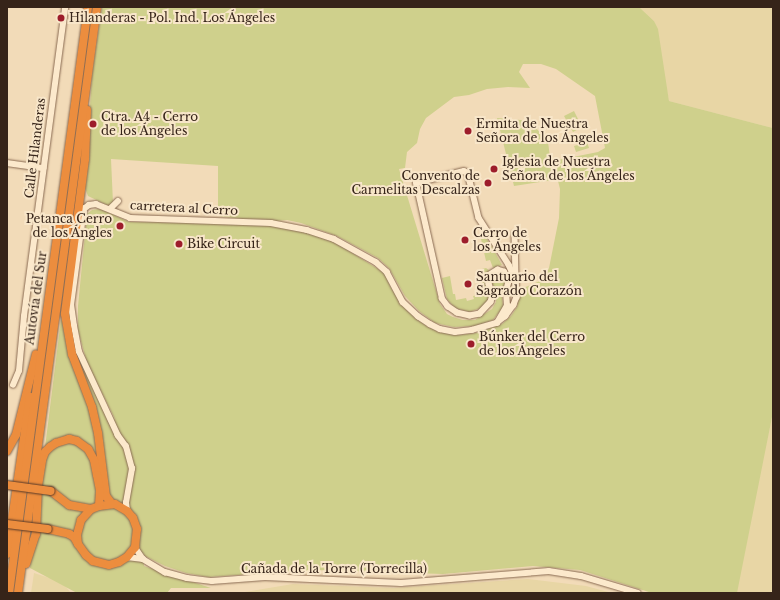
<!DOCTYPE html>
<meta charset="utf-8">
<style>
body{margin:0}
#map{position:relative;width:780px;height:600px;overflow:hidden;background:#f2dbb8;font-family:"Libre Baskerville",serif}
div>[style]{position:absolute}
.farmland>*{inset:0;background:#e8d6a5}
.green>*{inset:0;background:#cfd08c}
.roads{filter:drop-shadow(0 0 1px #896a52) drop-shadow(0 0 1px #896a52)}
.minor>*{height:5.5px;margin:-2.75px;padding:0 2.75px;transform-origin:2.75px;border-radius:2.75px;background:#fce9cc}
.highway>*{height:8px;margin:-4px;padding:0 4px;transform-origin:4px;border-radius:4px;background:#ec8d3e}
.bridges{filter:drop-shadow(0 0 1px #563827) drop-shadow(0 0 1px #563827)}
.highway-bridge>*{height:8px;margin:-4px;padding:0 4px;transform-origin:4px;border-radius:4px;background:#ec8d3e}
.dots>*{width:11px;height:11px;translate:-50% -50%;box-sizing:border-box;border:2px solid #f8e6c9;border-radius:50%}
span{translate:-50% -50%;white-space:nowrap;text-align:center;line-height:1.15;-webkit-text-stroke:4px #f8e6c9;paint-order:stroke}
.poi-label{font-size:12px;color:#362419}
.left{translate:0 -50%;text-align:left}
.right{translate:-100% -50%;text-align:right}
.street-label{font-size:12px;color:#362419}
.frame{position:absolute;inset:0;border:8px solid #362419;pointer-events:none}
</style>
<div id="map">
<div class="farmland">
<div style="clip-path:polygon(639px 7px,773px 7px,773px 128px,669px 101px,654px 21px)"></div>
<div style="clip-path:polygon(773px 412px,773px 593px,733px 593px)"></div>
<div style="clip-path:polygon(34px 573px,62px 582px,71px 593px,31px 593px)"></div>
<div style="clip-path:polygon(528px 579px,586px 586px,612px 593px,239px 593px,293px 584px,393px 588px)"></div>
</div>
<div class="green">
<div style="clip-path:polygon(102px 7px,639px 7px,654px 21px,658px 29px,669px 101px,773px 128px,773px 412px,737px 593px,652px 593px,580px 570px,533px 566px,443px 574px,314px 570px,208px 577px,186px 573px,165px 566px,145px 556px,143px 553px,144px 566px,211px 588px,171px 588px,167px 593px,77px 593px,30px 568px,61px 319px,95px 391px,116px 421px,87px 363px,78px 330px,78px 306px,87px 214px,92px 210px,99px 209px,105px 211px,129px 222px,271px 223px,301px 230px,333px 241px,386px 274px,390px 286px,401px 304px,414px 317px,428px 327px,440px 332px,459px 335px,476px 333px,502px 324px,511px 316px,517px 307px,521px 289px,540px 281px,544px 279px,549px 268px,559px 218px,560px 189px,553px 161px,598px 152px,605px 148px,595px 96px,556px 69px,541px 64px,523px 64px,519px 72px,530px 88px,508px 87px,487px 89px,469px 95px,454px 97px,426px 118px,420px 129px,417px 143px,407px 152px,405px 168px,399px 169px,440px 304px,447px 314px,453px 317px,463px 320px,475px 320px,492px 309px,496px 302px,496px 292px,492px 283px,492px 278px,496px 274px,501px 274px,506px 279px,502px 296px,503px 307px,493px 320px,476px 326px,454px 327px,435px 323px,419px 311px,405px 296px,389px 268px,378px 258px,337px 236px,301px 223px,287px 220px,265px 222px,218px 216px,218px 166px,111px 159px,113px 203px,111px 207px,88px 196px,85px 188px,92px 74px)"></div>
<div style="clip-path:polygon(574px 111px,582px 127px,573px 132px,564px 116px)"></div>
<div style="clip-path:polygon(497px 118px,521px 120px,536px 128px,548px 142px,553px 180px,514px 186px)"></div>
<div style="clip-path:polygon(587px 142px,589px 148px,576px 152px,574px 146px)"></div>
<div style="clip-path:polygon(486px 238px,492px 247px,502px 265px,493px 268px,490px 260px,486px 261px,481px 239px)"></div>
<div style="clip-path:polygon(486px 268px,490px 271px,486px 280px,490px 295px,487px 302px,481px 308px,469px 312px,455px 308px,447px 299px,442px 278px,450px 276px,453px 294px,455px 294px,456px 300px,466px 298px,467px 301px,474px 299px,473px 296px,483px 294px,482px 287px,484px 287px,478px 270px)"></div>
</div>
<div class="roads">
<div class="minor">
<div style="left:7px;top:163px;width:37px;rotate:8deg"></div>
<div style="left:464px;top:171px;width:4px;rotate:27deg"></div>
<div style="left:468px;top:173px;width:46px;rotate:76.3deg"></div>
<div style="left:479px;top:218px;width:56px;rotate:57.4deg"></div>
<div style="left:509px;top:265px;width:17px;rotate:66deg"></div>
<div style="left:516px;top:281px;width:16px;rotate:86deg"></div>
<div style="left:517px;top:297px;width:9px;rotate:111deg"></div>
<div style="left:514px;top:305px;width:14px;rotate:126deg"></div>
<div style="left:506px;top:316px;width:11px;rotate:142deg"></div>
<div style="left:497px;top:323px;width:20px;rotate:-60deg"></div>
<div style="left:507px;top:306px;width:15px;rotate:-94deg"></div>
<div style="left:506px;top:291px;width:11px;rotate:-75deg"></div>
<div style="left:509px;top:280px;width:9px;rotate:-122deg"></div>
<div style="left:504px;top:272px;width:6px;rotate:-162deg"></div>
<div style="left:498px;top:270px;width:9px;rotate:148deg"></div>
<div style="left:490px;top:275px;width:9px;rotate:96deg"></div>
<div style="left:489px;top:284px;width:12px;rotate:70deg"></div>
<div style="left:493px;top:295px;width:7px;rotate:106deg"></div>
<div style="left:491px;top:302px;width:16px;rotate:133deg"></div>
<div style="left:480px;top:314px;width:10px;rotate:169deg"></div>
<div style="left:470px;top:316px;width:13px;rotate:-167deg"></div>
<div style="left:457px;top:313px;width:11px;rotate:-146deg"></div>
<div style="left:448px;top:307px;width:10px;rotate:-127deg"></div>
<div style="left:442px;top:299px;width:119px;rotate:-102.6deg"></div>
<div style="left:416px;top:183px;width:49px;rotate:-14deg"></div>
<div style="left:110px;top:209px;width:11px;rotate:-45deg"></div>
<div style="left:515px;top:234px;width:45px;rotate:88.7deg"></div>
<div style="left:13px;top:385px;width:15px;rotate:-67deg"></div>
<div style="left:19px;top:371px;width:55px;rotate:-84.8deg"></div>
<div style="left:24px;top:316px;width:312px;rotate:-82.4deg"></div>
<div style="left:127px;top:511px;width:8px;rotate:-97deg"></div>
<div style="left:126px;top:503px;width:35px;rotate:-80deg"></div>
<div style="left:132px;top:469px;width:23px;rotate:-105deg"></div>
<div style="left:126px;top:447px;width:14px;rotate:-126deg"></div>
<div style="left:118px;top:436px;width:93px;rotate:-114.9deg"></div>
<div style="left:79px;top:352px;width:26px;rotate:-101deg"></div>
<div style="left:74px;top:326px;width:21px;rotate:-98deg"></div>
<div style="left:71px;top:305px;width:97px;rotate:-82.3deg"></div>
<div style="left:84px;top:209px;width:6px;rotate:-39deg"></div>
<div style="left:89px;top:205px;width:7px;rotate:-8deg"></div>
<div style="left:96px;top:204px;width:37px;rotate:22deg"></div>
<div style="left:130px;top:218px;width:141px;rotate:2deg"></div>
<div style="left:271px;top:223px;width:37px;rotate:11deg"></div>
<div style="left:307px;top:230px;width:28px;rotate:18deg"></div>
<div style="left:334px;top:239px;width:48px;rotate:28.7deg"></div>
<div style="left:376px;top:262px;width:15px;rotate:42deg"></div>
<div style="left:387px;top:272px;width:34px;rotate:62deg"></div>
<div style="left:403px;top:302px;width:21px;rotate:43deg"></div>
<div style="left:418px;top:316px;width:14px;rotate:34deg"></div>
<div style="left:430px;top:324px;width:11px;rotate:27deg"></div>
<div style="left:440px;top:329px;width:15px;rotate:11deg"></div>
<div style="left:455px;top:332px;width:17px;rotate:-7deg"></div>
<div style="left:472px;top:330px;width:26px;rotate:-16deg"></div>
<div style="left:135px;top:547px;width:14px;rotate:56deg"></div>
<div style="left:127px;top:557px;width:16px;rotate:7deg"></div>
<div style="left:143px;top:559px;width:26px;rotate:31deg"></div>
<div style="left:165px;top:572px;width:23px;rotate:15deg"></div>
<div style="left:187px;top:578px;width:25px;rotate:7deg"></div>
<div style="left:212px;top:581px;width:53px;rotate:-4.3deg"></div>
<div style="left:265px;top:577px;width:136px;rotate:2.5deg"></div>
<div style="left:401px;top:583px;width:148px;rotate:-4.6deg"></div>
<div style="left:549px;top:571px;width:32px;rotate:9deg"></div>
<div style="left:581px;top:576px;width:59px;rotate:16.6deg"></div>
</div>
<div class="highway">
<div style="left:87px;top:110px;width:49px;rotate:92.3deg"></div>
<div style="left:85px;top:159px;width:156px;rotate:97.4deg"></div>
<div style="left:65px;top:314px;width:41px;rotate:80.1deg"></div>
<div style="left:72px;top:354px;width:57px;rotate:69.3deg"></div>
<div style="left:92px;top:407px;width:27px;rotate:77deg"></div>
<div style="left:98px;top:433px;width:64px;rotate:82.8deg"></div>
<div style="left:106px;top:496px;width:10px;rotate:53deg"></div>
<div style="left:7px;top:451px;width:18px;rotate:-61deg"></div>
<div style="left:16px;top:435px;width:83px;rotate:-76.1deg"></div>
<div style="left:51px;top:491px;width:23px;rotate:38deg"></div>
<div style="left:69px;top:505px;width:22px;rotate:10deg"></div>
<div style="left:48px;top:529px;width:22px;rotate:13deg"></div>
<div style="left:69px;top:534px;width:6px;rotate:31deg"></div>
<div style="left:74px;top:537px;width:8px;rotate:60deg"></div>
<div style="left:78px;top:544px;width:14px;rotate:54deg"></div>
<div style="left:86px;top:555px;width:9px;rotate:41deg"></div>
<div style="left:93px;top:561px;width:16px;rotate:14deg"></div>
<div style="left:109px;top:565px;width:10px;rotate:-17deg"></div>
<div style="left:119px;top:562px;width:9px;rotate:-32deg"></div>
<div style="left:127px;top:557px;width:13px;rotate:-51deg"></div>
<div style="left:135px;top:547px;width:18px;rotate:-84deg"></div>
<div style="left:137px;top:529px;width:12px;rotate:-110deg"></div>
<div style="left:133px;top:518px;width:9px;rotate:-131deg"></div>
<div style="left:127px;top:511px;width:14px;rotate:-150deg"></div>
<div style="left:115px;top:504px;width:16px;rotate:173deg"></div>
<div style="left:99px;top:506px;width:9px;rotate:159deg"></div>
<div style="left:91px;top:509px;width:15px;rotate:132deg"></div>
<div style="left:81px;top:520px;width:16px;rotate:105deg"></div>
<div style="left:77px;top:535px;width:9px;rotate:84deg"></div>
<div style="left:7px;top:554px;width:159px;rotate:-81.7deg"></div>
<div style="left:26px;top:564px;width:32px;rotate:-72deg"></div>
<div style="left:36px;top:534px;width:48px;rotate:-87.6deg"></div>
<div style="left:38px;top:486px;width:26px;rotate:-81deg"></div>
<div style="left:42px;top:460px;width:9px;rotate:-69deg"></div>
<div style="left:45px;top:452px;width:7px;rotate:-45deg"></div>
<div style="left:50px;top:447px;width:7px;rotate:-34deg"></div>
<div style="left:56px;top:443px;width:14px;rotate:-17deg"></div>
<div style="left:69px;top:439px;width:8px;rotate:14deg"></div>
<div style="left:77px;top:441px;width:14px;rotate:36deg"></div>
<div style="left:88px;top:449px;width:13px;rotate:61deg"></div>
<div style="left:94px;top:460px;width:15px;rotate:79deg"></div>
<div style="left:97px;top:475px;width:16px;rotate:79deg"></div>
<div style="left:100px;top:491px;width:15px;rotate:94deg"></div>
<div style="left:9px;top:593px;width:591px;rotate:-82.32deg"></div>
<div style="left:18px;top:593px;width:591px;rotate:-82.32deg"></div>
</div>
</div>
<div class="bridges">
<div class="highway-bridge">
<div style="left:7px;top:485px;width:44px;rotate:7.8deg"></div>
<div style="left:7px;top:524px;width:41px;rotate:7deg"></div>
</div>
</div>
<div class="dots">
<div style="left:61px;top:18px;background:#9d1d2b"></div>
<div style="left:93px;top:124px;background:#9d1d2b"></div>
<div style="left:468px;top:131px;background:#9d1d2b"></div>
<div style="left:494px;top:169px;background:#9d1d2b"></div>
<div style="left:488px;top:183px;background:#9d1d2b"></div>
<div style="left:120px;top:226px;background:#9d1d2b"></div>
<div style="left:465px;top:240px;background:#9d1d2b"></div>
<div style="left:179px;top:244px;background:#9d1d2b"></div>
<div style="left:468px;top:284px;background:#9d1d2b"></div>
<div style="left:471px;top:344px;background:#9d1d2b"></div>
</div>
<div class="poi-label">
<span class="left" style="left:69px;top:18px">Hilanderas - Pol. Ind. Los Ángeles</span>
<span class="left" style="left:101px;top:124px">Ctra. A4 - Cerro<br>de los Ángeles</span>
<span class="left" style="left:476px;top:131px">Ermita de Nuestra<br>Señora de los Ángeles</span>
<span class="left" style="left:502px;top:169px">Iglesia de Nuestra<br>Señora de los Ángeles</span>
<span class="right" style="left:480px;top:183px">Convento de<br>Carmelitas Descalzas</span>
<span class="right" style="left:112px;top:226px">Petanca Cerro<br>de los Ángles</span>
<span class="left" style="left:473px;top:240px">Cerro de<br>los Ángeles</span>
<span class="left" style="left:187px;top:244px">Bike Circuit</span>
<span class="left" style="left:476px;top:284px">Santuario del<br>Sagrado Corazón</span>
<span class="left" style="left:479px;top:344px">Búnker del Cerro<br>de los Ángeles</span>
</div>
<div class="street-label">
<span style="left:35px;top:148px;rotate:-83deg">Calle Hilanderas</span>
<span style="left:184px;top:208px;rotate:3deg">carretera al Cerro</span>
<span style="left:36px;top:298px;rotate:-82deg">Autovía del Sur</span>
<span style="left:334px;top:569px">Cañada de la Torre (Torrecilla)</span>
</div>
<div class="frame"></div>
</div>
